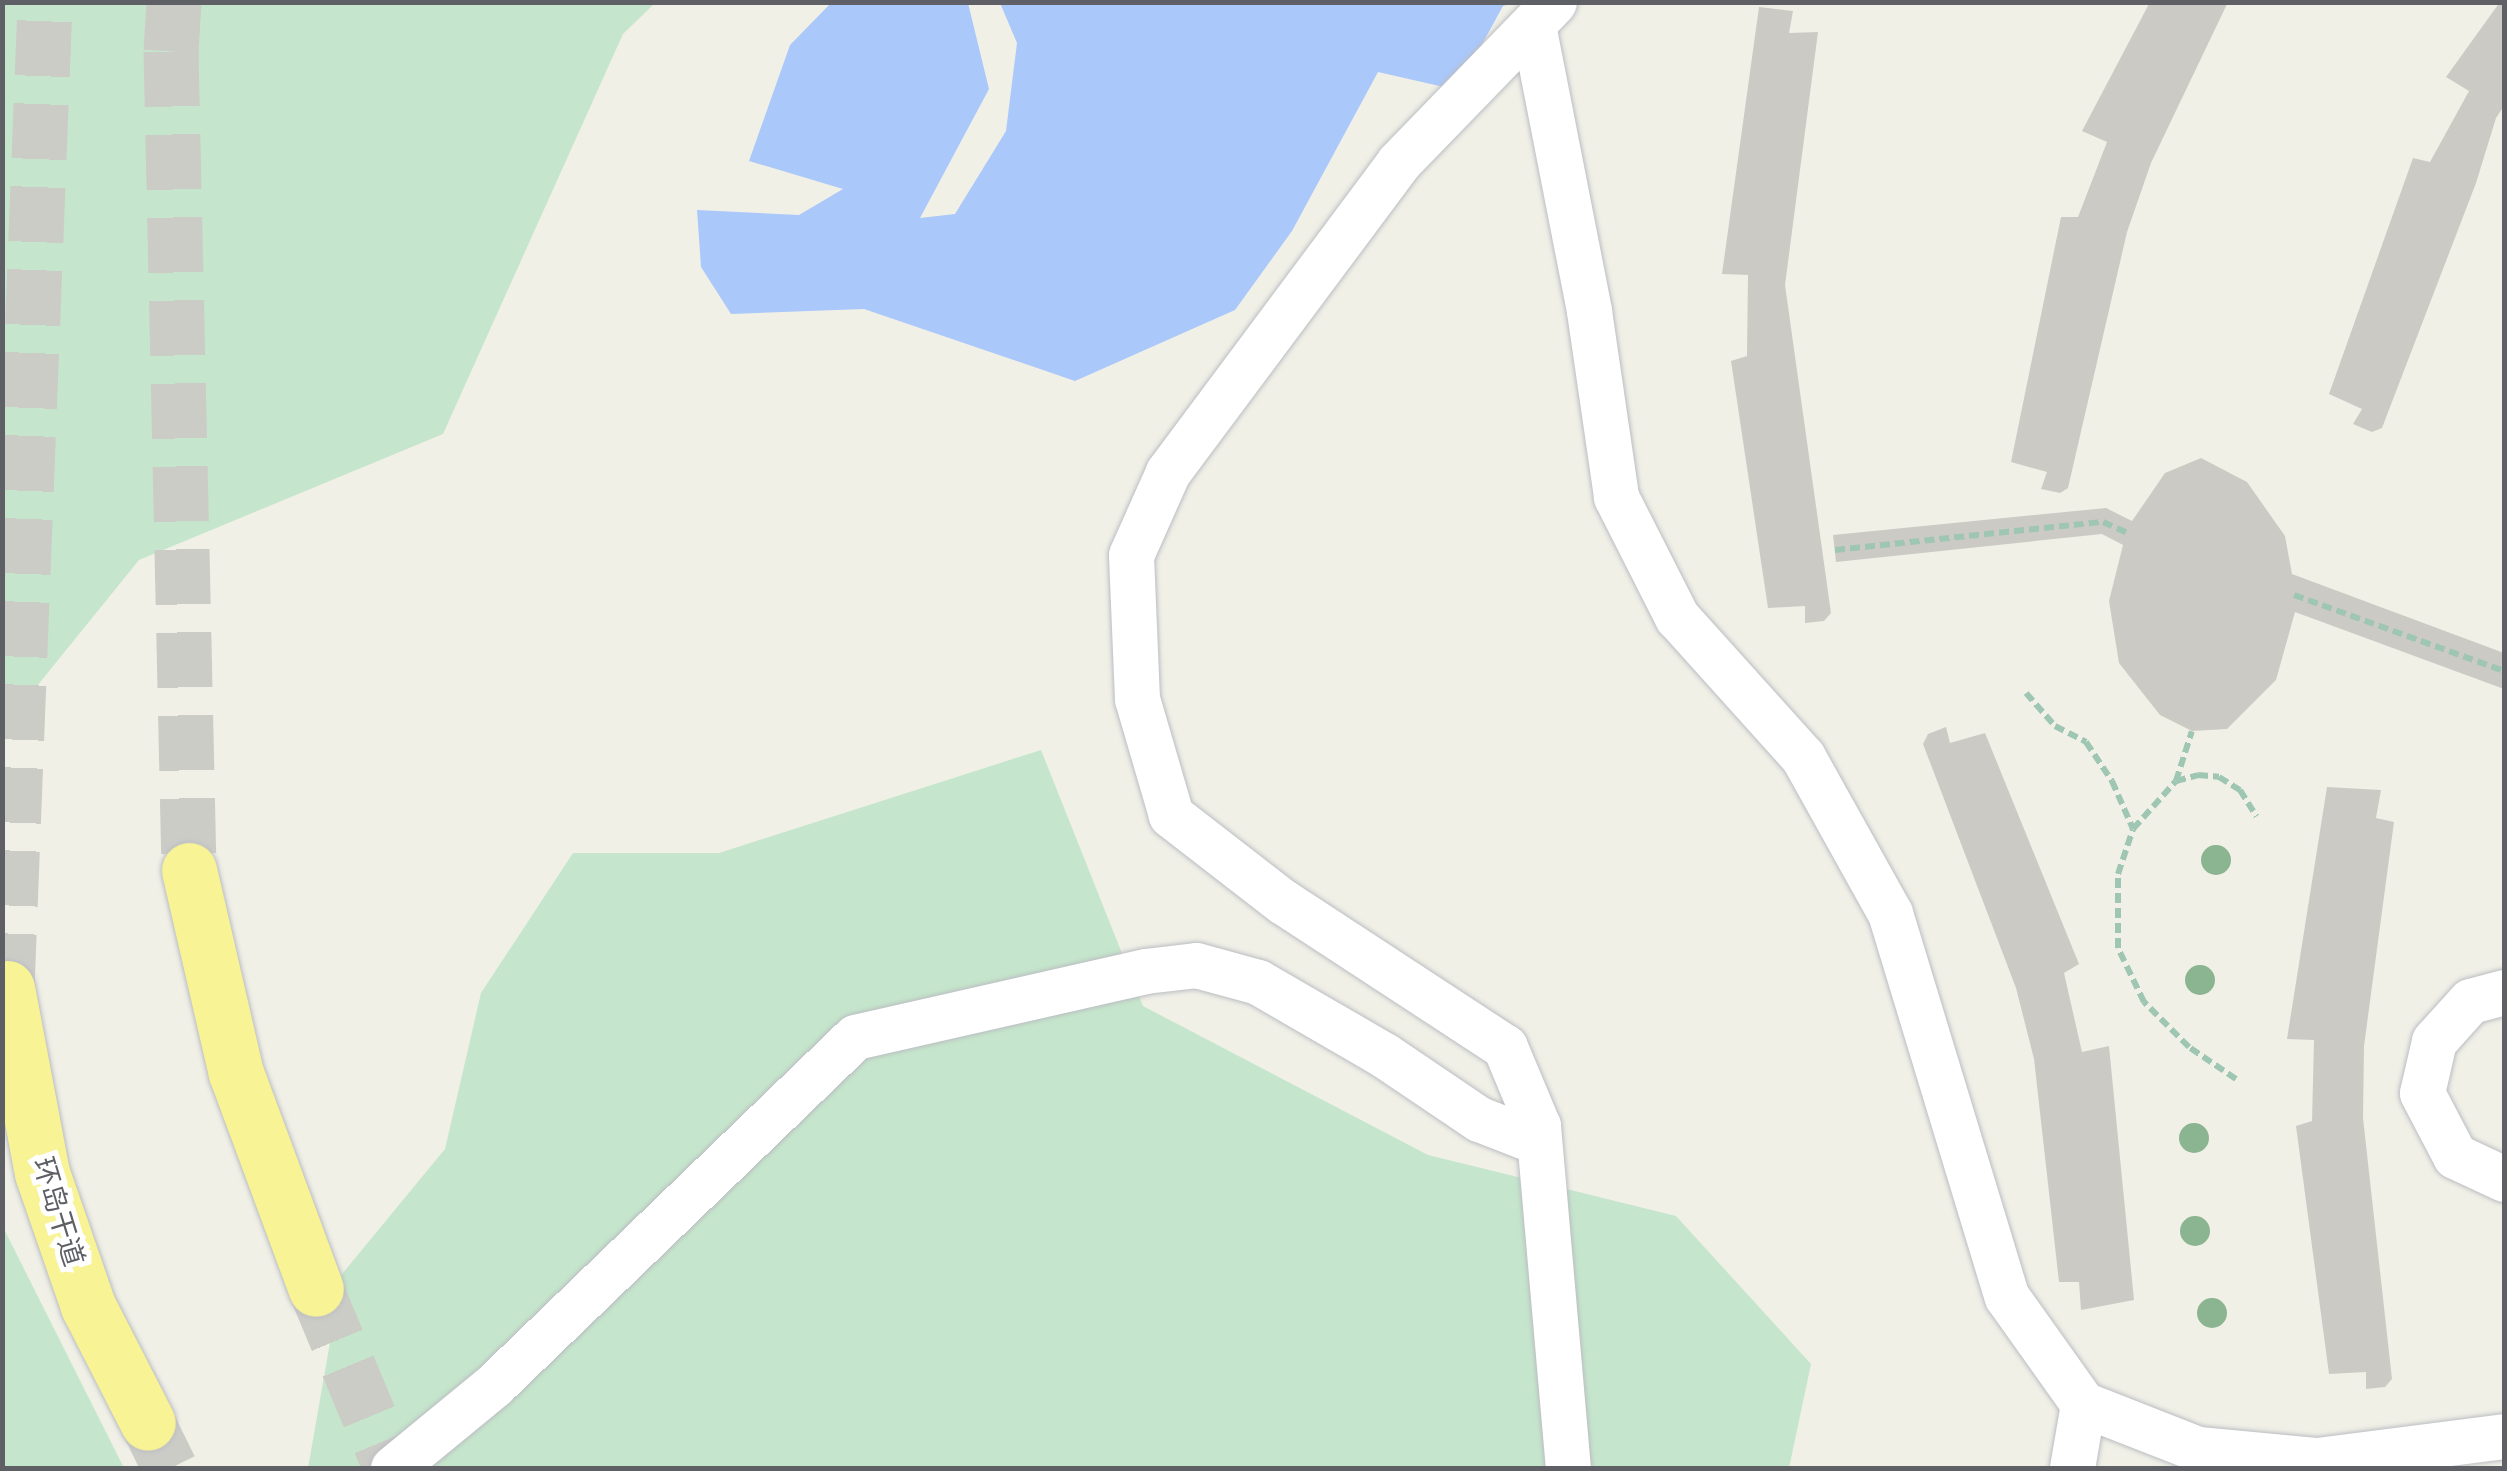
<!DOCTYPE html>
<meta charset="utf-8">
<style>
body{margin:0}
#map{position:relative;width:2507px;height:1471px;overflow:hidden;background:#f0f0e7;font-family:"Nunito Sans","Noto Sans SC",sans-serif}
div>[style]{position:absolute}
.green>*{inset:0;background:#c5e6cc}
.water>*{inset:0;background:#abc8fb}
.building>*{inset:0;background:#cccac4}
.highway-tunnel>*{height:55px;margin-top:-27.5px;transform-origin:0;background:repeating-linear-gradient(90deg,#ccccc7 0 55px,transparent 0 83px)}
.path>*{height:6px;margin-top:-3px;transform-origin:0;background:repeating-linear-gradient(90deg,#9ec6b2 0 10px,transparent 0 15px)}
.roads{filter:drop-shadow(0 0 2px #bbbdc2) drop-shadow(0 0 2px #bbbdc2)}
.minor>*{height:45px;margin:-22.5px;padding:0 22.5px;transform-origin:22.5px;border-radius:22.5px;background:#fff}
.highway>*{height:55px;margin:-27.5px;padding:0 27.5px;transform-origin:27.5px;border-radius:27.5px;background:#f8f395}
.trees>*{width:30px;height:30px;margin:-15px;border-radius:50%;background:#8bb491}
span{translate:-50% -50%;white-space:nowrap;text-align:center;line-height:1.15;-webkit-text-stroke:10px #fff;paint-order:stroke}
.street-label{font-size:28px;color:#5e6066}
.frame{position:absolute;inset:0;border:5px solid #5e6066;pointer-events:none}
</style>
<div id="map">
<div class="green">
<div style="clip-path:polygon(3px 2px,655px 3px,623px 34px,443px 434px,139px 560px,3px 728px)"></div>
<div style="clip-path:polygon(1041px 750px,1143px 1006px,1428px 1155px,1676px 1216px,1811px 1364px,1789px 1468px,308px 1468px,342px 1274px,445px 1149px,481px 993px,573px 853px,719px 853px)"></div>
<div style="clip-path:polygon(2px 1227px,3px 1227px,124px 1468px,3px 1468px)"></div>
</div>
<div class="water">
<div style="clip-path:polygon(831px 3px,968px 3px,989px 89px,920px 218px,955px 214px,1006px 131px,1017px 43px,1000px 3px,1513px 3px,1503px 6px,1457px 90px,1378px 72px,1292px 231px,1235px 310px,1075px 381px,864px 309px,731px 314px,701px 267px,697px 210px,799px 215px,843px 189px,749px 161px,790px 45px)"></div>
</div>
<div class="building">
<div style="clip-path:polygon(2150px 2px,2228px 2px,2151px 163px,2127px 232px,2068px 488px,2060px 493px,2041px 489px,2047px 472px,2011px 462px,2061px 217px,2078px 217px,2107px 142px,2082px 131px)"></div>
<div style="clip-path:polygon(2500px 2px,2504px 2px,2504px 106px,2496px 118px,2476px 183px,2382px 428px,2372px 432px,2353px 424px,2362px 409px,2329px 394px,2413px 158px,2430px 162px,2469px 91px,2446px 77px)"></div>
<div style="clip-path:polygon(1759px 7px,1793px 11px,1789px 33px,1818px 32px,1785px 285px,1831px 613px,1824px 621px,1805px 623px,1805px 606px,1768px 608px,1731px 361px,1747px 356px,1748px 275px,1722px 274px)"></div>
<div style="clip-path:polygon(2201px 458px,2247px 482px,2285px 536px,2292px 574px,2504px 653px,2504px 689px,2295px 612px,2276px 680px,2227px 729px,2192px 731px,2160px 715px,2119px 663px,2109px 601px,2123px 545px,2102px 534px,1836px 562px,1833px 535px,2106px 508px,2132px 521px,2165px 473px)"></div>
<div style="clip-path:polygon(1946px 727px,1950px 743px,1985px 733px,2079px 964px,2064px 973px,2082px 1052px,2109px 1046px,2134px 1300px,2081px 1310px,2079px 1282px,2059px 1282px,2034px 1059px,2016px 988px,1923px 744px,1928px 734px)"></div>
<div style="clip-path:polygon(2327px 787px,2381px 790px,2376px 818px,2394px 822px,2364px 1046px,2363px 1118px,2392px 1379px,2385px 1387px,2366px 1389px,2366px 1372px,2329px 1374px,2296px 1126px,2312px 1121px,2314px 1040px,2287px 1039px)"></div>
</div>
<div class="highway-tunnel">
<div style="left:174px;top:2px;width:49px;rotate:93.5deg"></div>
<div style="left:171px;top:51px;width:819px;rotate:88.74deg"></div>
<div style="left:7px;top:988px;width:987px;rotate:-87.79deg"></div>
<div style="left:316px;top:1289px;width:194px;rotate:67.3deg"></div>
<div style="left:148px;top:1423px;width:50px;rotate:63.9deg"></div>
</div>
<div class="path">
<div style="left:1835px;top:550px;width:269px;rotate:-6deg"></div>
<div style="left:2103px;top:522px;width:27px;rotate:24deg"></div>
<div style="left:2294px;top:595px;width:223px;rotate:19.9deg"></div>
<div style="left:2026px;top:693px;width:44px;rotate:48.7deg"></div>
<div style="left:2055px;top:726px;width:35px;rotate:27deg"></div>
<div style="left:2086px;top:742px;width:47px;rotate:56.3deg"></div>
<div style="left:2112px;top:781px;width:52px;rotate:66.4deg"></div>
<div style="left:2176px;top:781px;width:52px;rotate:-72.3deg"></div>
<div style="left:2236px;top:1079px;width:57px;rotate:-145.8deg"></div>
<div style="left:2189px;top:1047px;width:64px;rotate:-135deg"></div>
<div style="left:2144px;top:1002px;width:60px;rotate:-115.7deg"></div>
<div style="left:2118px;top:948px;width:74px;rotate:-90deg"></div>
<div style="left:2118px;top:874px;width:47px;rotate:-71.6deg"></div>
<div style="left:2133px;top:829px;width:64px;rotate:-48.1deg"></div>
<div style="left:2176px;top:781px;width:23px;rotate:-15deg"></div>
<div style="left:2198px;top:775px;width:21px;rotate:5deg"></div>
<div style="left:2219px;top:777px;width:25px;rotate:32deg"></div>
<div style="left:2240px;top:790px;width:31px;rotate:58deg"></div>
</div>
<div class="roads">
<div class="minor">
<div style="left:1533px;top:25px;width:291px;rotate:78.9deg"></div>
<div style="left:1589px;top:311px;width:188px;rotate:81.7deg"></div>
<div style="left:1616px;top:497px;width:135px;rotate:63.1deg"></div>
<div style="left:1677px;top:617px;width:188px;rotate:48deg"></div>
<div style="left:1803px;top:757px;width:179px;rotate:60.9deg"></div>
<div style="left:1890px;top:913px;width:401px;rotate:73.1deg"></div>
<div style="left:2007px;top:1297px;width:131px;rotate:54.6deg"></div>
<div style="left:2083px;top:1404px;width:65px;rotate:99.8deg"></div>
<div style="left:2504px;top:992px;width:35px;rotate:165deg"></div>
<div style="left:2470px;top:1001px;width:54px;rotate:132deg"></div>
<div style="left:2434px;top:1041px;width:53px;rotate:103deg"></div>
<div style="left:2422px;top:1093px;width:71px;rotate:62.4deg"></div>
<div style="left:2455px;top:1156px;width:54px;rotate:25.1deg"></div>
<div style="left:1538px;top:1126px;width:343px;rotate:85deg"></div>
<div style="left:2083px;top:1404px;width:123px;rotate:21.4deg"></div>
<div style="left:2198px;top:1449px;width:120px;rotate:5.3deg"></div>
<div style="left:2317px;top:1460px;width:189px;rotate:-7.3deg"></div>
<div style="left:393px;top:1468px;width:131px;rotate:-39.4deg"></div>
<div style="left:494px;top:1385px;width:501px;rotate:-43.95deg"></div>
<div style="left:855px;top:1037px;width:297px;rotate:-12.8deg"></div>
<div style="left:1145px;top:971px;width:51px;rotate:-6.7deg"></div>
<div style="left:1196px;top:965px;width:64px;rotate:15.3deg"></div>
<div style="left:1258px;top:982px;width:146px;rotate:30.1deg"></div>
<div style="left:1384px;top:1055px;width:115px;rotate:34deg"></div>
<div style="left:1479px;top:1119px;width:47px;rotate:21.1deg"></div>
<div style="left:1523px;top:1136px;width:18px;rotate:-34deg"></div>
<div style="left:1538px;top:1126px;width:86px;rotate:-112.7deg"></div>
<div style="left:1505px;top:1047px;width:265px;rotate:-146.8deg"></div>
<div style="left:1283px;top:902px;width:142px;rotate:-142.2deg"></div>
<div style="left:1171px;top:815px;width:121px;rotate:-106.3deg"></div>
<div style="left:1137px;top:699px;width:144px;rotate:-92.4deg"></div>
<div style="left:1131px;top:555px;width:91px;rotate:-66deg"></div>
<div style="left:1168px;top:472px;width:385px;rotate:-53.3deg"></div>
<div style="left:1398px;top:163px;width:224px;rotate:-45.9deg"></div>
</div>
<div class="highway">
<div style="left:189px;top:870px;width:208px;rotate:77deg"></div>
<div style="left:236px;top:1073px;width:230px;rotate:69.7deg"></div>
<div style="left:7px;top:988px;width:188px;rotate:79.3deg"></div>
<div style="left:42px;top:1173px;width:141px;rotate:70.9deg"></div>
<div style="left:88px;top:1306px;width:131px;rotate:62.9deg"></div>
</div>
</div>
<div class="trees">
<div style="left:2216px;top:860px"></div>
<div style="left:2200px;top:980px"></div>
<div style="left:2194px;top:1138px"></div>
<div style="left:2195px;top:1231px"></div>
<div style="left:2212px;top:1313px"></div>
</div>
<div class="street-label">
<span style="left:58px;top:1212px;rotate:73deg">环岛干道</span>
</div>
<div class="frame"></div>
</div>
